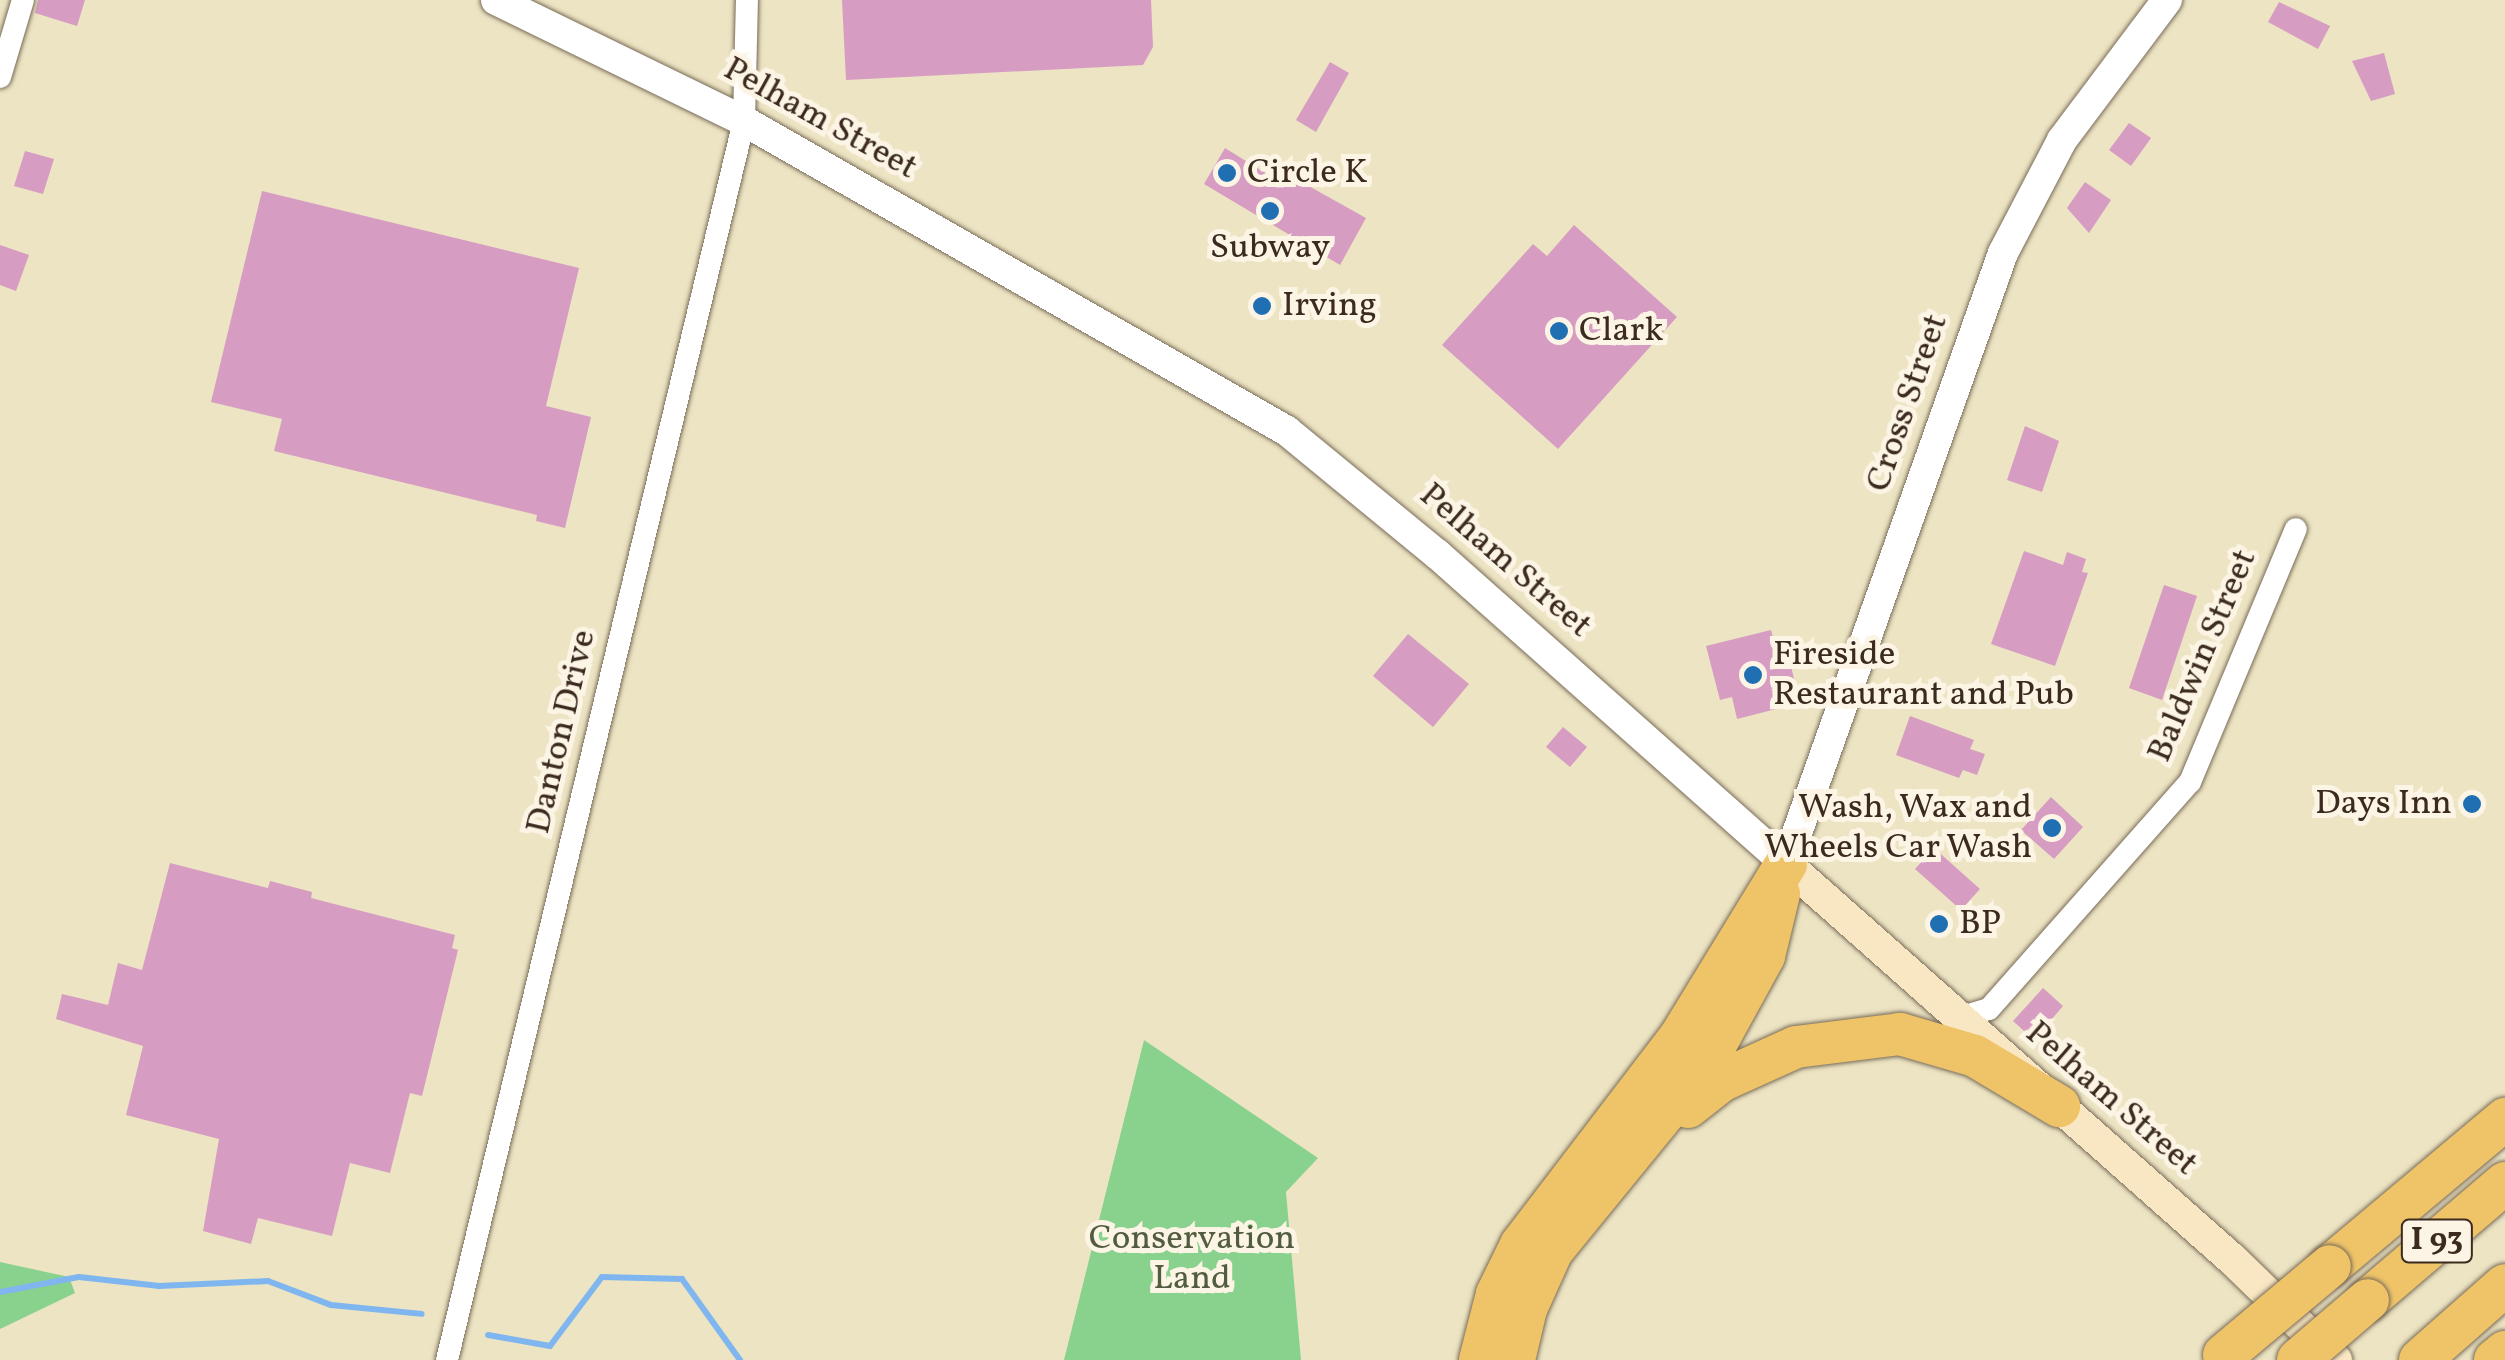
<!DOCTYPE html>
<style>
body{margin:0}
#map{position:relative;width:2505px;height:1360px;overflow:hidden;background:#ece4c3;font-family:Vollkorn,serif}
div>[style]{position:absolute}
.green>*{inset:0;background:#89d28d}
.stream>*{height:6px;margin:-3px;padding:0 3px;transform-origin:3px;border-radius:3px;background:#80b6ef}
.building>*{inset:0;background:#d79cc2}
.roads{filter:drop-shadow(0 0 2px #796b58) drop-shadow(0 0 2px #796b58)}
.minor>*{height:22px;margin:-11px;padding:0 11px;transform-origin:11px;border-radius:11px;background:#fff}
.tertiary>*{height:30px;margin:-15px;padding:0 15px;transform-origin:15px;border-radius:15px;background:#fff}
.secondary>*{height:32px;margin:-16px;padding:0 16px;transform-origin:16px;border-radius:16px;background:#f9e7c3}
.motorway>*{height:42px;margin:-21px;padding:0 21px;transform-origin:21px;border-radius:21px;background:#efc469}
.bridges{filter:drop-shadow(0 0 2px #796b58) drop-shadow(0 0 2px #796b58)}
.motorway-bridge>*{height:42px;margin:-21px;padding:0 21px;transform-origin:21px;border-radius:21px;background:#efc469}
.dots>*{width:28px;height:28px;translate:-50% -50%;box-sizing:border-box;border:5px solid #fcf5e5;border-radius:50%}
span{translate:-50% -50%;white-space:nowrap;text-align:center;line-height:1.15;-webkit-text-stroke:10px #fcf5e5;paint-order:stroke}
.shield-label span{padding:2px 8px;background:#fcf5e5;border:2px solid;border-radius:8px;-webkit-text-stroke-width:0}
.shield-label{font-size:32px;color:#3b2a1e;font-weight:700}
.street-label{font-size:35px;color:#3b2a1e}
.poi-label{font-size:35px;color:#3b2a1e}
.left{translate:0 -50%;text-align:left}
.right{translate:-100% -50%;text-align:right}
.park-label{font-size:35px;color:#525c3f}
</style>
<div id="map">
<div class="green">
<div style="clip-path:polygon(1144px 1040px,1318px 1158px,1286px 1192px,1301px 1360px,1064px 1360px)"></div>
<div style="clip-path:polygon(0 1262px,69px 1277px,75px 1293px,0 1329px)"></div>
</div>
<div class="stream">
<div style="left:0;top:1292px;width:80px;rotate:-10.8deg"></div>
<div style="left:79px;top:1277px;width:81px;rotate:6.4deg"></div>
<div style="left:159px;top:1286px;width:109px;rotate:-2.6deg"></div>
<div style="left:268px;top:1281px;width:67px;rotate:20.9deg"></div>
<div style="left:331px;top:1305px;width:91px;rotate:5.6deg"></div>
<div style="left:488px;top:1335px;width:63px;rotate:10.1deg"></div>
<div style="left:550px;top:1346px;width:86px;rotate:-53deg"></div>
<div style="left:602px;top:1277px;width:80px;rotate:1.4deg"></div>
<div style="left:682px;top:1279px;width:100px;rotate:54.4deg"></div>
</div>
<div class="building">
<div style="clip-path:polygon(38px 0,85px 0,77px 26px,35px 13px)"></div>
<div style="clip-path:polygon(842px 0,1151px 0,1153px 47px,1143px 65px,846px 80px)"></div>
<div style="clip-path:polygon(2279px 2px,2330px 26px,2318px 49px,2268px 22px)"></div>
<div style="clip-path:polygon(2384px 53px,2395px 94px,2371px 101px,2352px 61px)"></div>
<div style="clip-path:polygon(1330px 62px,1349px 73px,1316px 132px,1296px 120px)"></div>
<div style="clip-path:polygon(2129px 123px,2151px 138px,2131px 166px,2109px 150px)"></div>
<div style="clip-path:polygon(1225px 148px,1275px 179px,1280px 170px,1366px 218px,1340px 265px,1204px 184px)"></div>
<div style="clip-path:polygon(25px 151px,54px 159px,43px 194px,14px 186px)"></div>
<div style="clip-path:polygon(2085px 182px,2111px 200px,2089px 233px,2067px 208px)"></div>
<div style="clip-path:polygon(262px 191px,579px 268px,546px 406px,591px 417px,565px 528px,536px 521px,537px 515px,274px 451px,282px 419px,211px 402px)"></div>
<div style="clip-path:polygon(1574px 225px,1677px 317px,1558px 449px,1442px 345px,1533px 244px,1547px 256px)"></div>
<div style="clip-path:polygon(0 245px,29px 255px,16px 291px,0 285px)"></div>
<div style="clip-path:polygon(2025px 426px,2059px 441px,2042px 492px,2007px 480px)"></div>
<div style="clip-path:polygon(2024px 551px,2063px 565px,2067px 552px,2086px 559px,2082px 572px,2088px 573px,2055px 666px,1991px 644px)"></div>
<div style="clip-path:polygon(2164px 585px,2197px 596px,2162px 700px,2129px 688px)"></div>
<div style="clip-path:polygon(1771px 630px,1777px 653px,1787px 650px,1800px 703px,1737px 719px,1732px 697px,1720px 700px,1706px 646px)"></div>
<div style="clip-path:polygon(1408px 634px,1469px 684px,1433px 727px,1373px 676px)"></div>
<div style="clip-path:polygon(1910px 716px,1974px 740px,1970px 749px,1985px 754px,1977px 775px,1963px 770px,1959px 778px,1896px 755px)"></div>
<div style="clip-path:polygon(1563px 727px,1587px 747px,1570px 767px,1546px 747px)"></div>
<div style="clip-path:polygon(2051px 797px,2083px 827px,2054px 859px,2021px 830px)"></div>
<div style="clip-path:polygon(1934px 848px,1980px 889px,1961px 910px,1915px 869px)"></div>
<div style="clip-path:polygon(170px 863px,268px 888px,270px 881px,312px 892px,311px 898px,455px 935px,452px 948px,458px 950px,422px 1096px,410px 1093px,390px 1173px,350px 1163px,332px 1236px,258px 1218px,251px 1244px,203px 1231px,219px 1139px,126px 1115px,143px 1046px,56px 1019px,62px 994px,108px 1005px,118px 963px,142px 970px)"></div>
<div style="clip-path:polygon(2043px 988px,2063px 1006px,2034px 1040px,2013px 1021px)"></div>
</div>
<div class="roads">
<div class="minor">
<div style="left:0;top:77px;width:80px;rotate:-73.4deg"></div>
<div style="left:1959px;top:1018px;width:31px;rotate:-17deg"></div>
<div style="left:1989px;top:1009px;width:303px;rotate:-48.5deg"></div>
<div style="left:2190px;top:782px;width:274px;rotate:-67.3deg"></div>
<div style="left:447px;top:1360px;width:1274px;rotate:-76.52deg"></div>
<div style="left:744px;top:121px;width:121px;rotate:-88.6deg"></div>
</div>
<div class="tertiary">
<div style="left:496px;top:0;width:276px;rotate:26deg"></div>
<div style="left:744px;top:121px;width:625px;rotate:29.72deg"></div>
<div style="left:1287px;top:431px;width:194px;rotate:39.4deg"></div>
<div style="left:1437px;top:554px;width:467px;rotate:41.6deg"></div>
<div style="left:1786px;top:864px;width:648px;rotate:-70.45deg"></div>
<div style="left:2003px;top:253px;width:127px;rotate:-62.4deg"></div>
<div style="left:2062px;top:140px;width:175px;rotate:-53.1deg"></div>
</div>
<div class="secondary">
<div style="left:1786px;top:864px;width:597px;rotate:41.54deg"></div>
<div style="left:2233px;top:1260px;width:144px;rotate:44.2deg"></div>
</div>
<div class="motorway">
<div style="left:1688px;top:1107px;width:42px;rotate:-38.2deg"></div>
<div style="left:1721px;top:1081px;width:82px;rotate:-24.4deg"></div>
<div style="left:1796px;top:1047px;width:105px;rotate:-7.1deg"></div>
<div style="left:1900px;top:1034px;width:78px;rotate:16.3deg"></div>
<div style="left:1975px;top:1056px;width:98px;rotate:30.8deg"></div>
<div style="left:2330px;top:1266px;width:229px;rotate:-40deg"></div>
<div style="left:2368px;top:1300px;width:180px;rotate:-40.5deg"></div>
<div style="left:1480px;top:1360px;width:68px;rotate:-75.6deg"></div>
<div style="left:1497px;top:1294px;width:55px;rotate:-63.9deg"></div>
<div style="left:1521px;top:1245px;width:262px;rotate:-52.6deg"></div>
<div style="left:1680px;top:1037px;width:203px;rotate:-58.5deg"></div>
<div style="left:1514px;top:1360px;width:52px;rotate:-76.8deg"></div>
<div style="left:1526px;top:1309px;width:64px;rotate:-65.9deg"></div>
<div style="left:1552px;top:1251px;width:244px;rotate:-50.8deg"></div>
<div style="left:1706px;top:1062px;width:121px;rotate:-61.3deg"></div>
<div style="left:1764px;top:956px;width:64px;rotate:-76.4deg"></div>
<div style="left:2420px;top:1360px;width:113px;rotate:-41.4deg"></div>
<div style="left:2495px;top:1360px;width:13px;rotate:-39deg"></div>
</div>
</div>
<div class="bridges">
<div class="motorway-bridge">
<div style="left:2224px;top:1355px;width:138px;rotate:-40deg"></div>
<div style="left:2298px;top:1360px;width:92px;rotate:-40.6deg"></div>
</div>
</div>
<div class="dots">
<div style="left:1227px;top:173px;background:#1f6fb2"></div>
<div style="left:1270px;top:211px;background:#1f6fb2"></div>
<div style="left:1262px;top:306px;background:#1f6fb2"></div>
<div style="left:1559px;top:331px;background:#1f6fb2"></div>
<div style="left:1753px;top:675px;background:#1f6fb2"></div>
<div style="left:2472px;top:804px;background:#1f6fb2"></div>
<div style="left:2052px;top:828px;background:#1f6fb2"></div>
<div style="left:1939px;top:924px;background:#1f6fb2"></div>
</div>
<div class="shield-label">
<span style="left:2437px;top:1241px">I 93</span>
</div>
<div class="street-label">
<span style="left:820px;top:119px;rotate:29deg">Pelham Street</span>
<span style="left:1908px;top:403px;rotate:-71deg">Cross Street</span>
<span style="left:1505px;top:561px;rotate:41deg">Pelham Street</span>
<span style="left:2203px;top:656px;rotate:-67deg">Baldwin Street</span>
<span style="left:562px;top:732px;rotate:-77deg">Danton Drive</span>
<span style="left:2111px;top:1099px;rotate:41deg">Pelham Street</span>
</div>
<div class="poi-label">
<span class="left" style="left:1247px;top:173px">Circle K</span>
<span style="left:1270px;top:248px">Subway</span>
<span class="left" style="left:1282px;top:306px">Irving</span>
<span class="left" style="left:1579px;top:331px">Clark</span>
<span class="left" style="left:1773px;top:675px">Fireside<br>Restaurant and Pub</span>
<span class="right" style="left:2452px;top:804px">Days Inn</span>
<span class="right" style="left:2032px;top:828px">Wash, Wax and<br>Wheels Car Wash</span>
<span class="left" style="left:1959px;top:924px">BP</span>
</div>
<div class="park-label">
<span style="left:1192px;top:1259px">Conservation<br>Land</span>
</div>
</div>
